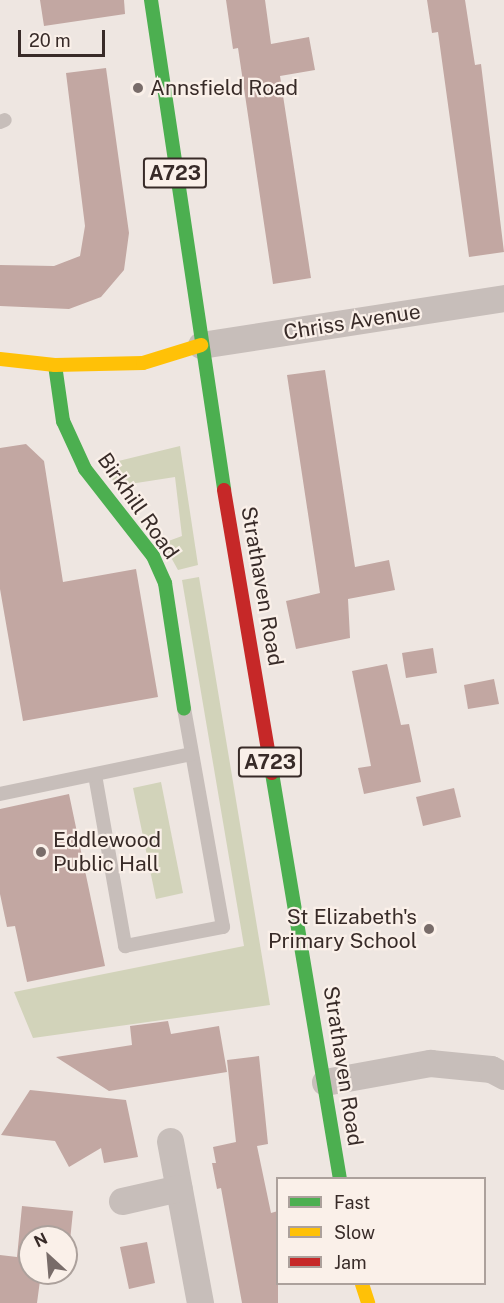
<!DOCTYPE html>
<style>
body{margin:0}
#map{position:relative;width:504px;height:1303px;overflow:hidden;background:#eee6e1;font-family:"Public Sans",sans-serif}
div>[style]{position:absolute}
.green>*{inset:0;background:#d2d3ba}
.building>*{inset:0;background:#c2a7a2}
.lane>*{height:14px;margin:-7px;padding:0 7px;transform-origin:7px;border-radius:7px;background:#c7beba}
.street>*{height:27px;margin:-13.5px;padding:0 13.5px;transform-origin:13.5px;border-radius:13.5px;background:#c7beba}
.fast>*{height:14px;margin:-7px;padding:0 7px;transform-origin:7px;border-radius:7px;background:#4caf50}
.slow>*{height:14px;margin:-7px;padding:0 7px;transform-origin:7px;border-radius:7px;background:#ffc107}
.jam>*{height:14px;margin:-7px;padding:0 7px;transform-origin:7px;border-radius:7px;background:#c62828}
.dots>*{width:16px;height:16px;translate:-50% -50%;box-sizing:border-box;border:3px solid #faf0e9;border-radius:50%}
span{translate:-50% -50%;white-space:nowrap;text-align:center;line-height:1.15;-webkit-text-stroke:4.5px #faf0e9;paint-order:stroke}
.shield-label span{padding:2px 4px;background:#faf0e9;border:2px solid;border-radius:4px;-webkit-text-stroke-width:0}
.shield-label{font-size:20px;color:#382b28;font-weight:700}
.poi-label{font-size:21px;color:#382b28}
.left{translate:0 -50%;text-align:left}
.right{translate:-100% -50%;text-align:right}
.street-label{font-size:21px;color:#382b28}
.legend{position:absolute;left:276px;top:1177px;width:210px;height:108px;box-sizing:border-box;background:#faf0e9;border:2px solid #aca19c;margin:0;padding:8px 10px;list-style:none;font-size:18px;color:#382b28}
.legend li{display:flex;align-items:center;gap:12px;height:30px}
.legend b{width:30px;border:2px solid #aca19c}
.north{position:absolute;left:18px;top:1225px;width:60px;height:60px;box-sizing:border-box;background:#faf0e9;border:2px solid #aca19c;border-radius:50%;rotate:334deg;font-size:16px;font-weight:700;line-height:24px;text-align:center;color:#382b28}
.north::after{content:'';display:block;margin:auto;width:21px;height:27px;background:#786c69;clip-path:polygon(50% 0,100% 100%,50% 72%,0 100%)}
.scale{position:absolute;left:18px;top:30px;width:87px;height:27px;box-sizing:border-box;border:3px solid #382b28;border-top:0;padding-left:8px;font-size:18px;line-height:21px;white-space:nowrap;color:#382b28;-webkit-text-stroke:4px #faf0e9;paint-order:stroke}
</style>
<div id="map">
<div class="green">
<div style="clip-path:polygon(180px 446px,198px 565px,178px 570px,163px 543px,182px 536px,175px 477px,117px 486px,102px 465px)"></div>
<div style="clip-path:polygon(199px 577px,270px 1005px,33px 1038px,14px 992px,244px 946px,182px 580px)"></div>
<div style="clip-path:polygon(161px 782px,183px 893px,156px 899px,133px 788px)"></div>
</div>
<div class="building">
<div style="clip-path:polygon(40px 0,124px 0,125px 14px,44px 26px)"></div>
<div style="clip-path:polygon(226px 0,265px 0,271px 44px,309px 37px,315px 70px,280px 76px,311px 278px,273px 284px,238px 48px,233px 49px)"></div>
<div style="clip-path:polygon(427px 0,465px 0,475px 65px,481px 64px,504px 252px,469px 257px,438px 32px,432px 33px)"></div>
<div style="clip-path:polygon(106px 68px,129px 233px,124px 270px,101px 297px,69px 309px,0 306px,0 265px,54px 266px,80px 256px,85px 226px,66px 73px)"></div>
<div style="clip-path:polygon(325px 370px,355px 567px,389px 560px,395px 590px,348px 599px,350px 638px,296px 649px,286px 601px,320px 593px,287px 375px)"></div>
<div style="clip-path:polygon(26px 444px,44px 461px,63px 582px,136px 569px,158px 697px,23px 721px,0 589px,0 448px)"></div>
<div style="clip-path:polygon(433px 648px,437px 673px,406px 678px,402px 653px)"></div>
<div style="clip-path:polygon(387px 664px,401px 725px,409px 724px,421px 782px,364px 794px,358px 768px,371px 766px,352px 671px)"></div>
<div style="clip-path:polygon(494px 679px,499px 704px,468px 709px,464px 685px)"></div>
<div style="clip-path:polygon(454px 788px,461px 817px,423px 826px,416px 797px)"></div>
<div style="clip-path:polygon(69px 794px,105px 966px,27px 982px,15px 926px,7px 927px,0 894px,0 809px)"></div>
<div style="clip-path:polygon(168px 1021px,171px 1034px,219px 1026px,227px 1072px,109px 1091px,56px 1057px,132px 1045px,130px 1026px)"></div>
<div style="clip-path:polygon(259px 1056px,268px 1144px,257px 1146px,271px 1213px,278px 1211px,278px 1303px,242px 1303px,221px 1188px,217px 1189px,212px 1163px,216px 1163px,213px 1147px,236px 1142px,227px 1060px)"></div>
<div style="clip-path:polygon(30px 1090px,126px 1100px,138px 1157px,104px 1163px,101px 1148px,69px 1167px,55px 1141px,1px 1135px)"></div>
<div style="clip-path:polygon(22px 1206px,73px 1211px,70px 1241px,66px 1237px,30px 1237px,30px 1273px,41px 1273px,37px 1303px,0 1303px,0 1255px,17px 1257px)"></div>
<div style="clip-path:polygon(147px 1242px,155px 1283px,129px 1289px,120px 1247px)"></div>
</div>
<div class="lane">
<div style="left:0;top:122px;width:5px;rotate:-22deg"></div>
<div style="left:95px;top:775px;width:174px;rotate:80deg"></div>
<div style="left:125px;top:946px;width:100px;rotate:-11deg"></div>
<div style="left:223px;top:927px;width:221px;rotate:-100.1deg"></div>
<div style="left:0;top:794px;width:195px;rotate:-11.8deg"></div>
</div>
<div class="street">
<div style="left:201px;top:345px;width:307px;rotate:-8.8deg"></div>
<div style="left:325px;top:1082px;width:107px;rotate:-10.3deg"></div>
<div style="left:430px;top:1063px;width:61px;rotate:5.6deg"></div>
<div style="left:491px;top:1069px;width:15px;rotate:28deg"></div>
<div style="left:170px;top:1141px;width:165px;rotate:79.5deg"></div>
<div style="left:122px;top:1201px;width:58px;rotate:-12.8deg"></div>
</div>
<div class="fast">
<div style="left:151px;top:0;width:495px;rotate:81.5deg"></div>
<div style="left:55px;top:365px;width:57px;rotate:81.9deg"></div>
<div style="left:63px;top:421px;width:53px;rotate:65.4deg"></div>
<div style="left:85px;top:469px;width:110px;rotate:52deg"></div>
<div style="left:153px;top:556px;width:30px;rotate:66deg"></div>
<div style="left:165px;top:583px;width:127px;rotate:81.4deg"></div>
<div style="left:272px;top:773px;width:411px;rotate:80.5deg"></div>
</div>
<div class="slow">
<div style="left:0;top:359px;width:55px;rotate:6.2deg"></div>
<div style="left:55px;top:365px;width:88px;rotate:-1.3deg"></div>
<div style="left:143px;top:363px;width:61px;rotate:-17.2deg"></div>
<div style="left:362px;top:1284px;width:20px;rotate:72deg"></div>
</div>
<div class="jam">
<div style="left:224px;top:490px;width:287px;rotate:80.4deg"></div>
</div>
<div class="dots">
<div style="left:138px;top:88px;background:#786c69"></div>
<div style="left:41px;top:852px;background:#786c69"></div>
<div style="left:429px;top:929px;background:#786c69"></div>
</div>
<div class="shield-label">
<span style="left:175px;top:173px">A723</span>
<span style="left:270px;top:762px">A723</span>
</div>
<div class="poi-label">
<span class="left" style="left:150px;top:88px">Annsfield Road</span>
<span class="left" style="left:53px;top:852px">Eddlewood<br>Public Hall</span>
<span class="right" style="left:417px;top:929px">St Elizabeth's<br>Primary School</span>
</div>
<div class="street-label">
<span style="left:352px;top:322px;rotate:-9deg">Chriss Avenue</span>
<span style="left:138px;top:506px;rotate:55deg">Birkhill Road</span>
<span style="left:262px;top:586px;rotate:80deg">Strathaven Road</span>
<span style="left:343px;top:1066px;rotate:81deg">Strathaven Road</span>
</div>
<ul class="legend">
<li><b style="height:8px;background:#4caf50"></b>Fast</li>
<li><b style="height:8px;background:#ffc107"></b>Slow</li>
<li><b style="height:8px;background:#c62828"></b>Jam</li>
</ul>
<div class="north">N</div>
<div class="scale">20 m</div>
</div>
